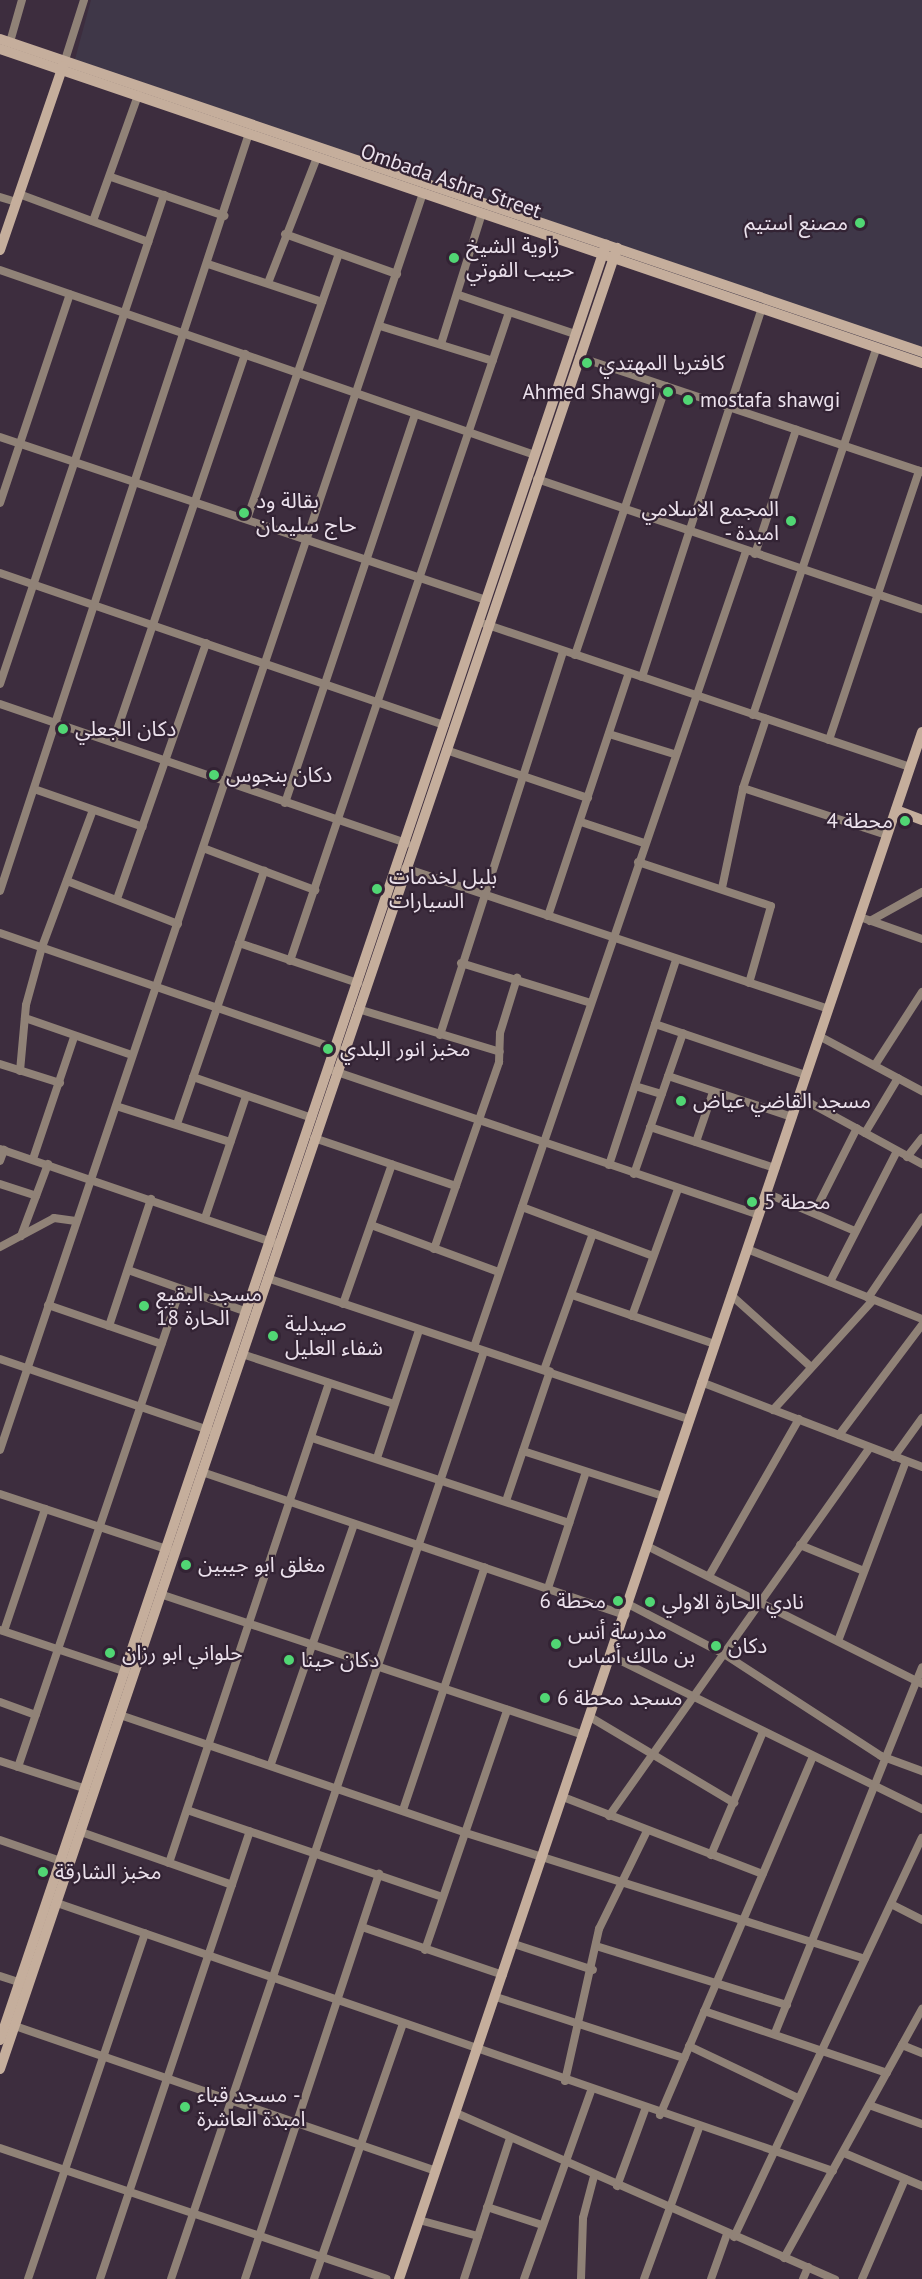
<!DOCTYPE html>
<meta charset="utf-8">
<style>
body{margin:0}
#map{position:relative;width:922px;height:2279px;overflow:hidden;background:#3d2d3e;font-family:"PT Sans","Noto Sans Arabic",sans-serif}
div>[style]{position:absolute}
.industrial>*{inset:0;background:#3f3748}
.street>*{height:8px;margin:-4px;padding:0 4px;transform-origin:4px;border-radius:4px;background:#908277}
.secondary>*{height:10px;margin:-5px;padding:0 5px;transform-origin:5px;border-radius:5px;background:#c5ae9c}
.dots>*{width:16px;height:16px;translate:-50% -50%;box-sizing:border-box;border:3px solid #332334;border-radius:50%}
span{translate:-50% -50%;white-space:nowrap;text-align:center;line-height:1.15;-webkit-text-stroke:4.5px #332334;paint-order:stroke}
.street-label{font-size:21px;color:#ebe1ec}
.poi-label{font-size:21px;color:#ebe1ec}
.right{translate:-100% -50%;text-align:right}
.left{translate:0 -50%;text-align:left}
</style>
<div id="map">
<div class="industrial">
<div style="clip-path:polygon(91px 0,922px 0,922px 362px,71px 74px)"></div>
</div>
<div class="street">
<div style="left:10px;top:42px;width:44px;rotate:-74.1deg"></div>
<div style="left:65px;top:60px;width:63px;rotate:-72.4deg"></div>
<div style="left:111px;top:177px;width:120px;rotate:19deg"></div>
<div style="left:19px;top:194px;width:138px;rotate:20.4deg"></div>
<div style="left:0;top:197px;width:17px;rotate:17deg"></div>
<div style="left:93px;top:221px;width:134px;rotate:-70.3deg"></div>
<div style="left:285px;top:234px;width:119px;rotate:19.7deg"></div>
<div style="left:208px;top:264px;width:120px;rotate:18.4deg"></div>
<div style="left:0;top:270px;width:566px;rotate:19.08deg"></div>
<div style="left:268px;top:283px;width:135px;rotate:-68.7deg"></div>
<div style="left:459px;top:295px;width:122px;rotate:18.6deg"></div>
<div style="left:380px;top:326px;width:118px;rotate:17.2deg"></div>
<div style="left:441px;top:344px;width:137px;rotate:-72.6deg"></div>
<div style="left:579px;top:357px;width:362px;rotate:18.5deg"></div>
<div style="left:0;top:437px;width:513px;rotate:18.54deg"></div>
<div style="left:537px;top:479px;width:406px;rotate:18.7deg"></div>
<div style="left:0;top:503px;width:220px;rotate:-71.5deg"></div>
<div style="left:247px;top:519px;width:281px;rotate:-70.9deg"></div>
<div style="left:755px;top:554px;width:131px;rotate:-71.7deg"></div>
<div style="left:0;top:573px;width:470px;rotate:18.9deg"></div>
<div style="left:485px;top:624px;width:448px;rotate:18.6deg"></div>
<div style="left:575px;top:655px;width:284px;rotate:-71.3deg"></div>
<div style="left:642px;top:677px;width:388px;rotate:-72deg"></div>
<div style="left:0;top:684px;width:516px;rotate:-71.46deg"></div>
<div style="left:0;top:704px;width:430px;rotate:18.9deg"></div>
<div style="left:753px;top:715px;width:388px;rotate:-71.4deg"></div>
<div style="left:609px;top:734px;width:68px;rotate:17.1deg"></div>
<div style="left:829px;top:740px;width:284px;rotate:-71.5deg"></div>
<div style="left:113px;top:742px;width:410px;rotate:-71.2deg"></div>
<div style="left:446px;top:750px;width:150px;rotate:18.7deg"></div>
<div style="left:743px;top:788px;width:151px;rotate:18.1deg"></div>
<div style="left:34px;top:789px;width:115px;rotate:19.2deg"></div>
<div style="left:285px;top:803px;width:410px;rotate:-71.5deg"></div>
<div style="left:581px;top:822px;width:66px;rotate:18.4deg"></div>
<div style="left:203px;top:848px;width:120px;rotate:20.6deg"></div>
<div style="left:638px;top:862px;width:140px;rotate:18.3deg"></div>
<div style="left:771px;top:906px;width:80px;rotate:105.9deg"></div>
<div style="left:405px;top:868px;width:446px;rotate:18.4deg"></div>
<div style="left:67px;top:881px;width:119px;rotate:21.2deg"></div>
<div style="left:722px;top:888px;width:102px;rotate:-78.1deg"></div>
<div style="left:743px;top:788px;width:73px;rotate:-71.6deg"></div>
<div style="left:0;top:891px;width:798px;rotate:-71.81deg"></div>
<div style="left:117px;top:899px;width:271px;rotate:-70.8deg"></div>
<div style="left:548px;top:916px;width:256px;rotate:-71.6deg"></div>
<div style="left:860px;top:917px;width:66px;rotate:19.5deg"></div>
<div style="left:870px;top:921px;width:60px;rotate:-29.1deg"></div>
<div style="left:0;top:933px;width:359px;rotate:19deg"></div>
<div style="left:239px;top:943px;width:126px;rotate:18.6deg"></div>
<div style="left:290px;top:961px;width:685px;rotate:-71.35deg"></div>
<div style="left:461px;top:963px;width:136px;rotate:17.1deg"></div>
<div style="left:358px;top:1009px;width:148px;rotate:16.8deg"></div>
<div style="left:25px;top:1018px;width:113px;rotate:19.1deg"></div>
<div style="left:655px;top:1024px;width:159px;rotate:18.7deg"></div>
<div style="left:440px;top:1035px;width:403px;rotate:-72.2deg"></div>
<div style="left:819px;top:1036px;width:117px;rotate:28.1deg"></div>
<div style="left:0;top:1064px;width:63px;rotate:17.6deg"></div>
<div style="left:875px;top:1065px;width:87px;rotate:-57.2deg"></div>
<div style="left:20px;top:1071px;width:66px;rotate:-84.8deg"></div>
<div style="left:26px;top:1005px;width:60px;rotate:-74.6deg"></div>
<div style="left:42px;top:947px;width:146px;rotate:-69.6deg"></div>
<div style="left:334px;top:1071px;width:449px;rotate:18.7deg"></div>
<div style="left:668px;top:1076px;width:131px;rotate:18.3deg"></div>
<div style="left:193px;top:1077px;width:126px;rotate:19deg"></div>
<div style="left:635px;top:1086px;width:28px;rotate:17deg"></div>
<div style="left:799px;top:1097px;width:140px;rotate:28.6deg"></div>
<div style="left:116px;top:1106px;width:120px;rotate:17.5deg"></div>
<div style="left:177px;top:1124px;width:268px;rotate:-71deg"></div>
<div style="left:650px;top:1127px;width:132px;rotate:18.2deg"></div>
<div style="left:865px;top:1133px;width:64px;rotate:-59deg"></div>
<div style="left:314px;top:1138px;width:150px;rotate:18.7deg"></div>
<div style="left:696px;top:1142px;width:53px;rotate:-71.2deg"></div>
<div style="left:0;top:1149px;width:290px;rotate:18.9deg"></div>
<div style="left:907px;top:1157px;width:24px;rotate:-52deg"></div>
<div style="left:33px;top:1159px;width:129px;rotate:-71.4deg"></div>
<div style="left:0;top:1161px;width:12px;rotate:-70deg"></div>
<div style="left:609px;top:1165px;width:216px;rotate:-71.9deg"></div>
<div style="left:634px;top:1174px;width:149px;rotate:-70.8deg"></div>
<div style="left:0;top:1184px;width:38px;rotate:18deg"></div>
<div style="left:766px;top:1193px;width:97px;rotate:23.1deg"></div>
<div style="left:522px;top:1207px;width:140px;rotate:20.5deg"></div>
<div style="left:814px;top:1213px;width:95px;rotate:-63.2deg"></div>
<div style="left:205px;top:1218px;width:129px;rotate:-71.4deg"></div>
<div style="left:371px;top:1225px;width:136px;rotate:20.2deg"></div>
<div style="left:21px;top:1236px;width:77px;rotate:-69.4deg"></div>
<div style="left:0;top:1247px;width:61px;rotate:-28.2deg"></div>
<div style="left:54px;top:1218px;width:22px;rotate:8deg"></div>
<div style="left:434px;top:1249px;width:198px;rotate:-70.8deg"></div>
<div style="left:499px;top:1062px;width:29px;rotate:-88deg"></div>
<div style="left:500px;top:1033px;width:58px;rotate:-72.8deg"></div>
<div style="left:747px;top:1249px;width:188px;rotate:21.8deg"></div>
<div style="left:128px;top:1270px;width:126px;rotate:19.4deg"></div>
<div style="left:267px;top:1278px;width:445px;rotate:18.5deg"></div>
<div style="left:830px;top:1282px;width:147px;rotate:-62.9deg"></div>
<div style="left:572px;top:1295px;width:150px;rotate:19deg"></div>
<div style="left:731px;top:1295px;width:108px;rotate:42deg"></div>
<div style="left:868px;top:1298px;width:97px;rotate:-56deg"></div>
<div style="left:343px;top:1304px;width:148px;rotate:-70.7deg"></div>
<div style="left:48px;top:1305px;width:120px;rotate:19deg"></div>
<div style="left:632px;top:1316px;width:135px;rotate:-70.1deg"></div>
<div style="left:109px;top:1326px;width:134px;rotate:-71.7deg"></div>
<div style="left:474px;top:1347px;width:841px;rotate:-71.13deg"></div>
<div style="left:242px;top:1354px;width:160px;rotate:18.2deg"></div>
<div style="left:0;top:1359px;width:221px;rotate:18.8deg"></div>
<div style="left:544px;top:1370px;width:145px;rotate:-70.3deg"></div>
<div style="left:701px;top:1382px;width:237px;rotate:21deg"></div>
<div style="left:773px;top:1410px;width:149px;rotate:-47.7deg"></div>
<div style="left:839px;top:1435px;width:138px;rotate:-53deg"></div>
<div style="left:312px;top:1438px;width:271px;rotate:18.3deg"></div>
<div style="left:0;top:1450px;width:1326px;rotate:-71.4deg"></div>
<div style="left:523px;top:1451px;width:147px;rotate:17.8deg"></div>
<div style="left:894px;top:1457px;width:48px;rotate:-54.3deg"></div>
<div style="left:377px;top:1458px;width:135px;rotate:-71.8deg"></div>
<div style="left:202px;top:1472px;width:447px;rotate:18.7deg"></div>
<div style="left:0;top:1494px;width:178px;rotate:18.3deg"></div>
<div style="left:506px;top:1501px;width:137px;rotate:-71.3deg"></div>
<div style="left:800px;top:1545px;width:69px;rotate:22.1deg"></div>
<div style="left:647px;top:1546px;width:308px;rotate:26.6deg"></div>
<div style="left:709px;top:1576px;width:181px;rotate:-60.2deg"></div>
<div style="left:548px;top:1588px;width:122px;rotate:-71.9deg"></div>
<div style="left:160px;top:1594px;width:447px;rotate:18.4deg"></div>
<div style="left:628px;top:1604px;width:108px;rotate:27.5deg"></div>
<div style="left:724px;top:1654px;width:187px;rotate:33deg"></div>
<div style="left:881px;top:1756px;width:44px;rotate:20.1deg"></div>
<div style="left:0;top:1630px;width:133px;rotate:18.4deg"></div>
<div style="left:4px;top:1631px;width:129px;rotate:-71.4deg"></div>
<div style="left:838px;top:1641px;width:192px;rotate:-69.3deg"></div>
<div style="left:611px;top:1656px;width:347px;rotate:26.2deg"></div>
<div style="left:0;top:1702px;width:38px;rotate:20deg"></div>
<div style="left:120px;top:1715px;width:366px;rotate:18.8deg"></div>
<div style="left:466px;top:1833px;width:418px;rotate:17.5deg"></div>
<div style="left:590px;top:1717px;width:168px;rotate:30.8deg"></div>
<div style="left:0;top:1761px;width:90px;rotate:18deg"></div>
<div style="left:271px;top:1764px;width:254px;rotate:-70.9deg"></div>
<div style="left:18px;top:1767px;width:504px;rotate:-71.24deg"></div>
<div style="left:563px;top:1797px;width:214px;rotate:21.1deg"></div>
<div style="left:187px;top:1810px;width:269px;rotate:18.8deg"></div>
<div style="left:403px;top:1810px;width:256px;rotate:-71.4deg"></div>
<div style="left:609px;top:1816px;width:451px;rotate:-54.7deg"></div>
<div style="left:81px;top:1832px;width:160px;rotate:19.3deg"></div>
<div style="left:0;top:1840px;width:65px;rotate:19deg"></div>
<div style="left:711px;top:1855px;width:134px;rotate:-67.1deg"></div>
<div style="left:169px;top:1863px;width:506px;rotate:-71.57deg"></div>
<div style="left:57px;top:1903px;width:821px;rotate:19.05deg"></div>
<div style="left:891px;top:1904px;width:35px;rotate:27deg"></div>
<div style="left:362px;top:1927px;width:149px;rotate:18.8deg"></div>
<div style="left:514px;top:1944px;width:83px;rotate:18.2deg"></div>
<div style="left:596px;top:1946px;width:200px;rotate:17.2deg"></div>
<div style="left:425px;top:1950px;width:254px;rotate:-71.1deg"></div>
<div style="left:0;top:1976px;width:25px;rotate:18deg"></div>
<div style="left:496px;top:1997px;width:198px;rotate:18deg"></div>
<div style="left:704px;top:2011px;width:193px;rotate:18.7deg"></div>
<div style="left:15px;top:2026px;width:445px;rotate:19deg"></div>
<div style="left:775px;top:2033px;width:394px;rotate:-68.1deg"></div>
<div style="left:902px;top:2045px;width:22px;rotate:22deg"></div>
<div style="left:689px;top:2046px;width:121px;rotate:25.5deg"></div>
<div style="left:565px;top:2081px;width:156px;rotate:-77.4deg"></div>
<div style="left:599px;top:1929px;width:109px;rotate:-63.9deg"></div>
<div style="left:869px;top:2105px;width:56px;rotate:19.7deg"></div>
<div style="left:456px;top:2113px;width:414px;rotate:23.7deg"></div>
<div style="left:660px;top:2115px;width:390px;rotate:-66.9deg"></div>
<div style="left:0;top:2148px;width:408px;rotate:18.7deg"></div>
<div style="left:844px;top:2153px;width:85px;rotate:22.9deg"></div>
<div style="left:617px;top:2186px;width:81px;rotate:-69.8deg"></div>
<div style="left:487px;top:2207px;width:58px;rotate:18.1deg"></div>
<div style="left:419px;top:2220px;width:61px;rotate:15.2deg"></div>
<div style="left:734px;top:2237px;width:441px;rotate:-64.8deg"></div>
<div style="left:784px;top:2258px;width:285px;rotate:-61deg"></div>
<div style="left:28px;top:2279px;width:365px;rotate:-71.3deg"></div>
<div style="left:100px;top:2279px;width:472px;rotate:-71.5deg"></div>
<div style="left:171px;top:2279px;width:979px;rotate:-71.36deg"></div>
<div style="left:245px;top:2279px;width:427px;rotate:-71.7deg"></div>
<div style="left:314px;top:2279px;width:271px;rotate:-70.8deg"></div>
<div style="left:464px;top:2279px;width:148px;rotate:-71.9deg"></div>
<div style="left:524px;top:2279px;width:200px;rotate:-70.4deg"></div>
<div style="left:581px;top:2279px;width:61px;rotate:-88.1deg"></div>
<div style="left:583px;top:2218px;width:43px;rotate:-75.3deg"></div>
<div style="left:644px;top:2279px;width:161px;rotate:-70deg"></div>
<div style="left:711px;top:2279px;width:48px;rotate:-70.4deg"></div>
<div style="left:803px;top:2279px;width:13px;rotate:-67deg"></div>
<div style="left:862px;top:2279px;width:109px;rotate:-66.7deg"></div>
</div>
<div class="secondary">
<div style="left:0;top:39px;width:974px;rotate:18.75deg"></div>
<div style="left:0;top:49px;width:974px;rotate:18.81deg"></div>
<div style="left:0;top:250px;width:194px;rotate:-71.1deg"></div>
<div style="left:896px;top:810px;width:28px;rotate:21deg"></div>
<div style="left:0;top:2040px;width:1895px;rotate:-71.35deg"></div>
<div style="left:0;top:2069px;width:1923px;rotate:-71.28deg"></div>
<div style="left:399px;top:2279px;width:1633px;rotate:-71.32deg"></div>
</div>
<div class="dots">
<div style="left:860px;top:223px;background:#51d674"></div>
<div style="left:454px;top:258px;background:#51d674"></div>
<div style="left:587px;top:363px;background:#51d674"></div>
<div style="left:668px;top:392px;background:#51d674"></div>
<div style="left:688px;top:400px;background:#51d674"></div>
<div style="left:244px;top:513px;background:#51d674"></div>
<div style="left:791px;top:521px;background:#51d674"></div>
<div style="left:63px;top:729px;background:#51d674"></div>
<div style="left:214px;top:775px;background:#51d674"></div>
<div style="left:905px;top:821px;background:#51d674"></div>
<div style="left:377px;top:889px;background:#51d674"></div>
<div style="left:328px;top:1049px;background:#51d674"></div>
<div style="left:681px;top:1101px;background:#51d674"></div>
<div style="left:752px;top:1202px;background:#51d674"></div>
<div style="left:144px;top:1306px;background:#51d674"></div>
<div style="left:273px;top:1336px;background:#51d674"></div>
<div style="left:186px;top:1565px;background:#51d674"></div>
<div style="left:618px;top:1601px;background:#51d674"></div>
<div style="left:650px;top:1602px;background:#51d674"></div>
<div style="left:556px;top:1644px;background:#51d674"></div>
<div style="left:716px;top:1646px;background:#51d674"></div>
<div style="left:110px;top:1653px;background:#51d674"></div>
<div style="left:289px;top:1660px;background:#51d674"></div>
<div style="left:545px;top:1698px;background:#51d674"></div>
<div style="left:43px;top:1872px;background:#51d674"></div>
<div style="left:185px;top:2107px;background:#51d674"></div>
</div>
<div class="street-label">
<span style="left:451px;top:181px;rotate:19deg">Ombada Ashra Street</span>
</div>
<div class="poi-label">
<span class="right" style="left:848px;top:223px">مصنع استيم</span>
<span class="left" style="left:466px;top:258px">زاوية الشيخ<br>حبيب الفوتي</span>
<span class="left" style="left:599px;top:363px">كافتريا المهتدي</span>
<span class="right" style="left:656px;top:392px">Ahmed Shawgi</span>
<span class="left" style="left:700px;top:400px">mostafa shawgi</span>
<span class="left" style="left:256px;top:513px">بقالة ود<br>حاج سليمان</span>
<span class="right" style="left:779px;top:521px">المجمع الاسلامي<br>- امبدة</span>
<span class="left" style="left:75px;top:729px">دكان الجعلي</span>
<span class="left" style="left:226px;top:775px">دكان بنجوس</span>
<span class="right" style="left:893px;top:821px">محطة 4</span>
<span class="left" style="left:389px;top:889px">بلبل لخدمات<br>السيارات</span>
<span class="left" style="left:340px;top:1049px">مخبز انور البلدي</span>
<span class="left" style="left:693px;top:1101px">مسجد القاضي عياض</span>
<span class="left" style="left:764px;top:1202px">محطة 5</span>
<span class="left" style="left:156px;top:1306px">مسجد البقيع<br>الحارة 18</span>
<span class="left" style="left:285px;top:1336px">صيدلية<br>شفاء العليل</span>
<span class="left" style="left:198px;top:1565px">مغلق ابو جيبين</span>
<span class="right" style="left:606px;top:1601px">محطة 6</span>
<span class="left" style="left:662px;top:1602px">نادي الحارة الاولي</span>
<span class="left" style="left:568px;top:1644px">مدرسة أنس<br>بن مالك أساس</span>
<span class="left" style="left:728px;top:1646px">دكان</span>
<span class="left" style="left:122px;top:1653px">حلواني ابو رزان</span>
<span class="left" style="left:301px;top:1660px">دكان حينا</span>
<span class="left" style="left:557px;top:1698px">مسجد محطة 6</span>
<span class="left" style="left:55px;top:1872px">مخبز الشارقة</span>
<span class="left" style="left:197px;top:2107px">مسجد قباء -<br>امبدة العاشرة</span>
</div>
</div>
